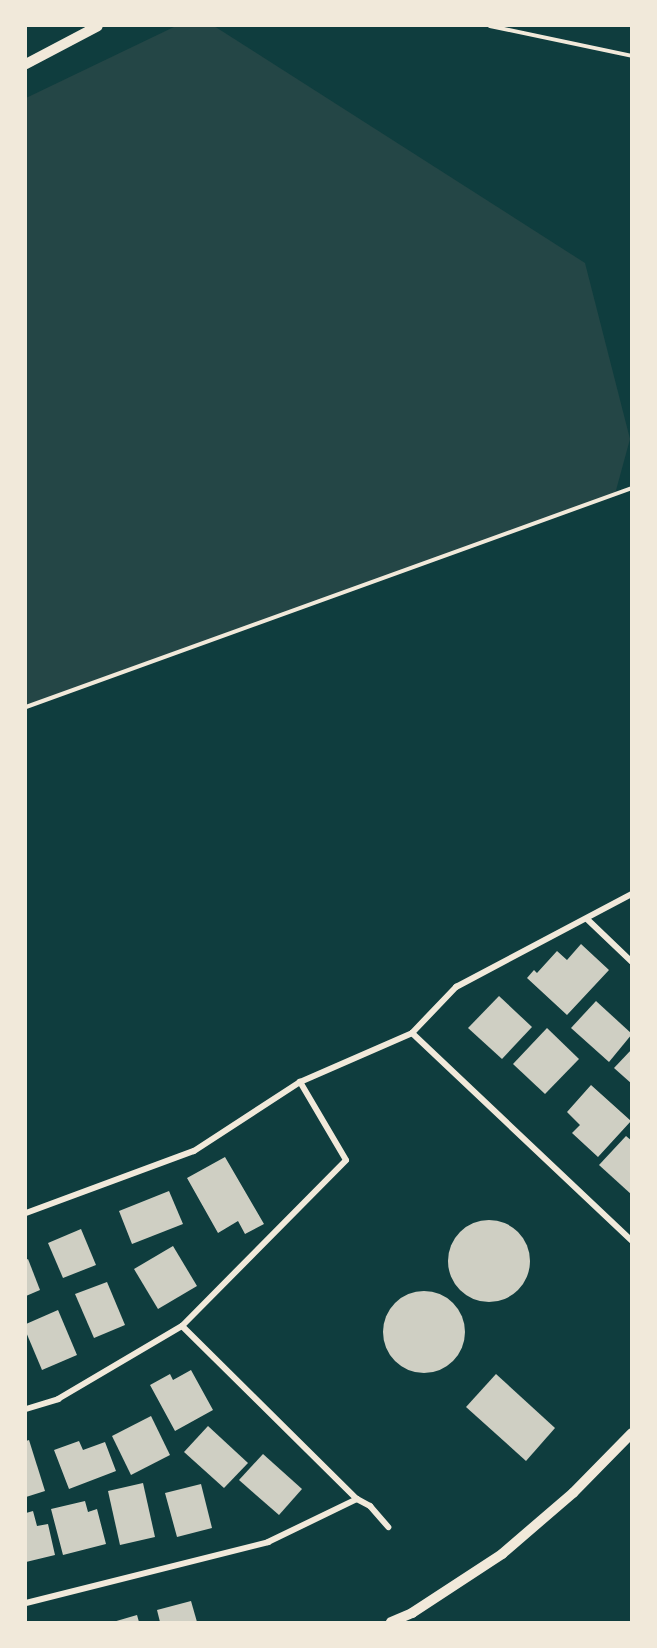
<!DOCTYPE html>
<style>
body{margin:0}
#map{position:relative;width:657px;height:1648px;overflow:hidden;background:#0f3d3e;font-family:Lato,sans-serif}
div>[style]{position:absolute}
.green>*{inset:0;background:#244646}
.building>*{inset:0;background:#cfcfc3}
.round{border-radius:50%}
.path>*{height:4px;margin:-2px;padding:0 2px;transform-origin:2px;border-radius:2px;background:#f1e9da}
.minor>*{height:6px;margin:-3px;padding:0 3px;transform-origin:3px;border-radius:3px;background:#f1e9da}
.tertiary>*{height:10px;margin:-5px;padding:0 5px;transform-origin:5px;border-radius:5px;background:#f1e9da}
span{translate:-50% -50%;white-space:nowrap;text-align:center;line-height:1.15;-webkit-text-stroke:4.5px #f1e9da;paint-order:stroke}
.frame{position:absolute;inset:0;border:27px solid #f1e9da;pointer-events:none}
</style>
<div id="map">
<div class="green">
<div style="clip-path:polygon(176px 26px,214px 26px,585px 263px,630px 439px,615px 494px,26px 705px,26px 98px)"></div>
</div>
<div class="building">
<div style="clip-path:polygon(581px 944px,609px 970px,567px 1015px,527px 978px,534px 970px,537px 973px,557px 951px,567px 960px)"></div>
<div style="clip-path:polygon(499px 996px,532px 1027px,502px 1059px,468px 1028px)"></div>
<div style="clip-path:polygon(596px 1001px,632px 1034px,609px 1062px,571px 1028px)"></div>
<div style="clip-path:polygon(547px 1028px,579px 1059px,545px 1094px,513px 1064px)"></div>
<div style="clip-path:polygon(632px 1049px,632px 1084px,614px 1068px)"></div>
<div style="clip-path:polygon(591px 1085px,631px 1121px,598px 1157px,572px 1133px,580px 1125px,567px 1112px)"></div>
<div style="clip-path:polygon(626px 1136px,632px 1141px,632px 1195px,599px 1165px)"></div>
<div style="clip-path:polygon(225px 1157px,264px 1224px,245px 1234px,238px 1221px,218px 1233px,187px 1178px)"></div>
<div style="clip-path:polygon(169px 1191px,183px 1224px,132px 1244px,119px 1211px)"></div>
<div class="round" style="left:448px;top:1220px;width:82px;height:82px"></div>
<div style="clip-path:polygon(81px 1229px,96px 1265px,63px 1278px,48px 1243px)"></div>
<div style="clip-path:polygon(173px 1246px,197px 1286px,158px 1309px,134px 1269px)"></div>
<div style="clip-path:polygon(28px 1259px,40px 1290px,26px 1296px,26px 1260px)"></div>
<div style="clip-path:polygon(107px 1282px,125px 1325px,94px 1338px,75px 1294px)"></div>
<div class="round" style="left:383px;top:1291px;width:82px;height:82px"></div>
<div style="clip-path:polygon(58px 1310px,77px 1355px,42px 1370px,26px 1332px,26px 1324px)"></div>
<div style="clip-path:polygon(191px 1370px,213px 1410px,175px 1431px,150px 1385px,170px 1374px,173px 1380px)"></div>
<div style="clip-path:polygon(496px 1374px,555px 1428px,526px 1461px,466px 1407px)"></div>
<div style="clip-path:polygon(151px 1416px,170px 1455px,131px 1475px,112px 1436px)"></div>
<div style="clip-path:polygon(208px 1426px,248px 1463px,224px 1488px,184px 1452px)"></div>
<div style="clip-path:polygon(29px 1440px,45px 1491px,26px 1497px,26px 1441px)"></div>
<div style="clip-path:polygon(79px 1441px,83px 1450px,105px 1442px,116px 1471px,69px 1489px,54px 1450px)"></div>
<div style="clip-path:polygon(263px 1454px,302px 1489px,279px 1515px,239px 1480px)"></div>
<div style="clip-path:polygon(143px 1483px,155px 1537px,120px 1545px,108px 1491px)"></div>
<div style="clip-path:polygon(201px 1484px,212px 1528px,177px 1537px,165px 1493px)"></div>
<div style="clip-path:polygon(85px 1501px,88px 1512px,97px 1509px,106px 1544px,63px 1555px,51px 1509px)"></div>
<div style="clip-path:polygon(33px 1511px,37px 1526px,48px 1524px,55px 1555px,26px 1562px,26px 1513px)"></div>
<div style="clip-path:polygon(191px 1601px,197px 1622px,160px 1622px,157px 1610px)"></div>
<div style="clip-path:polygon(137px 1615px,139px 1622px,113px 1622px)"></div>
</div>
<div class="path">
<div style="left:490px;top:26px;width:145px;rotate:11.9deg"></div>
<div style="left:26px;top:707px;width:644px;rotate:-19.87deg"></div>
</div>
<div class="minor">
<div style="left:587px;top:919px;width:62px;rotate:43.7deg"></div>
<div style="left:412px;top:1033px;width:303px;rotate:43.4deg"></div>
<div style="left:26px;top:1213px;width:179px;rotate:-20.3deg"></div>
<div style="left:194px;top:1151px;width:126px;rotate:-33.1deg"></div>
<div style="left:300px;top:1082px;width:122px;rotate:-23.6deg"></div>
<div style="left:412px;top:1033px;width:64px;rotate:-46.3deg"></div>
<div style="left:456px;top:987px;width:199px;rotate:-27.9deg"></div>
<div style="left:182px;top:1326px;width:246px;rotate:44.7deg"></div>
<div style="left:357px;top:1499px;width:15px;rotate:28deg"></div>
<div style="left:370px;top:1506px;width:28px;rotate:49deg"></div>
<div style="left:26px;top:1409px;width:34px;rotate:-17deg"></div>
<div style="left:58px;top:1399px;width:144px;rotate:-30.5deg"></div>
<div style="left:182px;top:1326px;width:233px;rotate:-45.3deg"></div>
<div style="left:346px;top:1160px;width:91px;rotate:-120.5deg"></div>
<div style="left:26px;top:1603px;width:250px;rotate:-14.1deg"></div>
<div style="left:268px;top:1542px;width:99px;rotate:-25.8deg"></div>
</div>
<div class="tertiary">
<div style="left:26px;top:64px;width:81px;rotate:-27.8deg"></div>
<div style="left:391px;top:1622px;width:23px;rotate:-23deg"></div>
<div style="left:412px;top:1613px;width:108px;rotate:-33.2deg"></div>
<div style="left:502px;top:1554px;width:94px;rotate:-40.7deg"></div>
<div style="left:573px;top:1493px;width:84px;rotate:-45.5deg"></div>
</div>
<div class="frame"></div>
</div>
